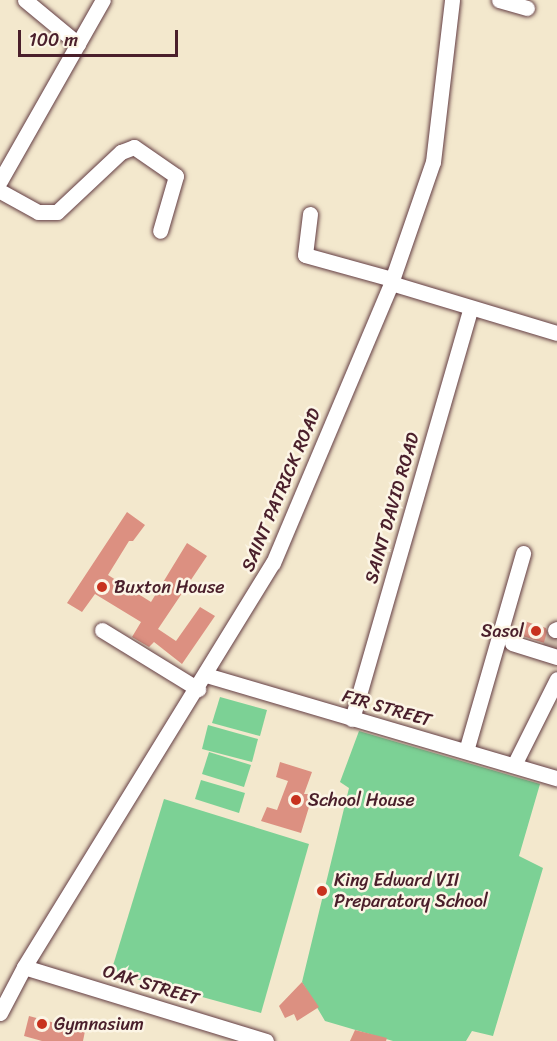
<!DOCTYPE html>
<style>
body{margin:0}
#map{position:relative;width:557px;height:1041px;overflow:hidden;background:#f3e8cd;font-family:Sriracha,sans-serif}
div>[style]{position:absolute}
.green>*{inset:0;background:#7cd195}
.building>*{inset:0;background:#dc9081}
.minor-tunnel>*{height:15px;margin-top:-7.5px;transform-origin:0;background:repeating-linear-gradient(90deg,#d1c0ad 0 15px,transparent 0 23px)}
.roads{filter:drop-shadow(0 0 2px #633d43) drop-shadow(0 0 2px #633d43)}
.minor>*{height:15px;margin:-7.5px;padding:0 7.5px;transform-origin:7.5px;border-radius:7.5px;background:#fff}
.dots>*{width:16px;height:16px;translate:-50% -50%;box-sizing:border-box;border:3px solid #fcf5e5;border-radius:50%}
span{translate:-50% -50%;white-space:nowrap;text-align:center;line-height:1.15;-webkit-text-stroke:5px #fcf5e5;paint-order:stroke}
.street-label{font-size:18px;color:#4a1f2b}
.poi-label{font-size:18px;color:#4a1f2b}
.left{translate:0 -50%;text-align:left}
.right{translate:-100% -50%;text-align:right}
.scale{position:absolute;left:18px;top:30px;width:160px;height:27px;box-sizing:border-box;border:3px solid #4a1f2b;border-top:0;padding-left:8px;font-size:18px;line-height:21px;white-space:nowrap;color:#4a1f2b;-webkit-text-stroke:4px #fcf5e5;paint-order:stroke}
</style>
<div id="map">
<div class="green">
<div style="clip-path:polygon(220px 697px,267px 710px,260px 736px,212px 723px)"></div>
<div style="clip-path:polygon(208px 725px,258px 739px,252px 762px,202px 749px)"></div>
<div style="clip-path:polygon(359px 731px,540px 784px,519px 856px,543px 868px,493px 1036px,472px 1031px,466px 1041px,393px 1041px,325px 1021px,302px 982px,349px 788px,340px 782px)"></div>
<div style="clip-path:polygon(209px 752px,251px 765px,244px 787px,202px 774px)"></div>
<div style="clip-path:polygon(201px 780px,245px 793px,239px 813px,195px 799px)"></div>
<div style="clip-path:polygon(164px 799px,309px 844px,261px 1013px,111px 972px)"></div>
</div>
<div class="building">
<div style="clip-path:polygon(127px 512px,145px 525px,133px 541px,129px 541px,108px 575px,151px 602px,187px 543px,207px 556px,158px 629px,176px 641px,200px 607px,215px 616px,182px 664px,154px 642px,149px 647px,132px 637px,141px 622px,95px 594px,82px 612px,67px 603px)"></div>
<div style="clip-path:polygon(521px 620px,546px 628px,549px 638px,557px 639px,557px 647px,516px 634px)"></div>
<div style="clip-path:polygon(280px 762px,312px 772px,304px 794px,313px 794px,301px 833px,261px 821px,267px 807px,277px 810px,288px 781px,276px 777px)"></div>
<div style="clip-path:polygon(302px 982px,319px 1007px,297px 1021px,294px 1014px,285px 1018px,279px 1006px)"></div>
<div style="clip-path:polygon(29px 1016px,85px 1031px,83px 1041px,42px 1041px,24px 1036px)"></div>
<div style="clip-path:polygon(355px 1030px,387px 1038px,386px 1041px,350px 1041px)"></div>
</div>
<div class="minor-tunnel">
<div style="left:550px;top:648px;width:19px;rotate:-74deg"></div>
</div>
<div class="roads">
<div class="minor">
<div style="left:25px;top:0;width:69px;rotate:39.7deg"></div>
<div style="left:499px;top:0;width:29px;rotate:16deg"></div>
<div style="left:0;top:181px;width:208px;rotate:-60.4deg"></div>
<div style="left:0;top:191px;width:43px;rotate:28.9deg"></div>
<div style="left:38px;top:212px;width:19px"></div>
<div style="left:57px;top:212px;width:88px;rotate:-43.2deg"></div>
<div style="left:121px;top:152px;width:14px;rotate:-21deg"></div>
<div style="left:134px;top:147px;width:51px;rotate:34.6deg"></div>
<div style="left:176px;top:176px;width:57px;rotate:106.2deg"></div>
<div style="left:310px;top:214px;width:41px;rotate:97deg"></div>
<div style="left:305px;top:255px;width:90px;rotate:15.4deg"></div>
<div style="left:391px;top:283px;width:173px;rotate:16.8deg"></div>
<div style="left:102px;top:630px;width:113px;rotate:31.6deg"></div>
<div style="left:555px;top:630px;width:2px;rotate:-27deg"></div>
<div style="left:512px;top:643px;width:47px;rotate:17.3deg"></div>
<div style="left:206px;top:675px;width:366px;rotate:16.4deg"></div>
<div style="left:352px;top:719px;width:427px;rotate:-73.9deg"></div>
<div style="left:466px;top:751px;width:206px;rotate:-73.9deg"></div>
<div style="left:514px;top:765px;width:96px;rotate:-63.4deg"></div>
<div style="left:24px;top:967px;width:253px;rotate:17deg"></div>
<div style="left:0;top:1013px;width:52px;rotate:-62.4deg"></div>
<div style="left:24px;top:967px;width:475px;rotate:-58.4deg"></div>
<div style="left:273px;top:563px;width:304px;rotate:-67.1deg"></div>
<div style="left:391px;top:283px;width:128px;rotate:-70.9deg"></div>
<div style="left:433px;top:162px;width:163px;rotate:-83.3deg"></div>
</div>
</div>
<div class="dots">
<div style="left:102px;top:587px;background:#c8321e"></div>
<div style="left:536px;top:631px;background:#c8321e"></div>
<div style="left:296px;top:800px;background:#c8321e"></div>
<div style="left:322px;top:891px;background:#c8321e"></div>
<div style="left:42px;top:1024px;background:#c8321e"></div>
</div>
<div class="street-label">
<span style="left:281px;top:490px;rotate:-67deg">SAINT PATRICK ROAD</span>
<span style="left:392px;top:508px;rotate:-74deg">SAINT DAVID ROAD</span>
<span style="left:387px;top:708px;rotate:16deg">FIR STREET</span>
<span style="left:151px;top:985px;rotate:17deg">OAK STREET</span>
</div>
<div class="poi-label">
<span class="left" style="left:114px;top:587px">Buxton House</span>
<span class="right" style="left:524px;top:631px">Sasol</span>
<span class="left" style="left:308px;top:800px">School House</span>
<span class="left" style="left:334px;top:891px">King Edward VII<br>Preparatory School</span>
<span class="left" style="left:54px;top:1024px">Gymnasium</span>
</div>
<div class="scale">100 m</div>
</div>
